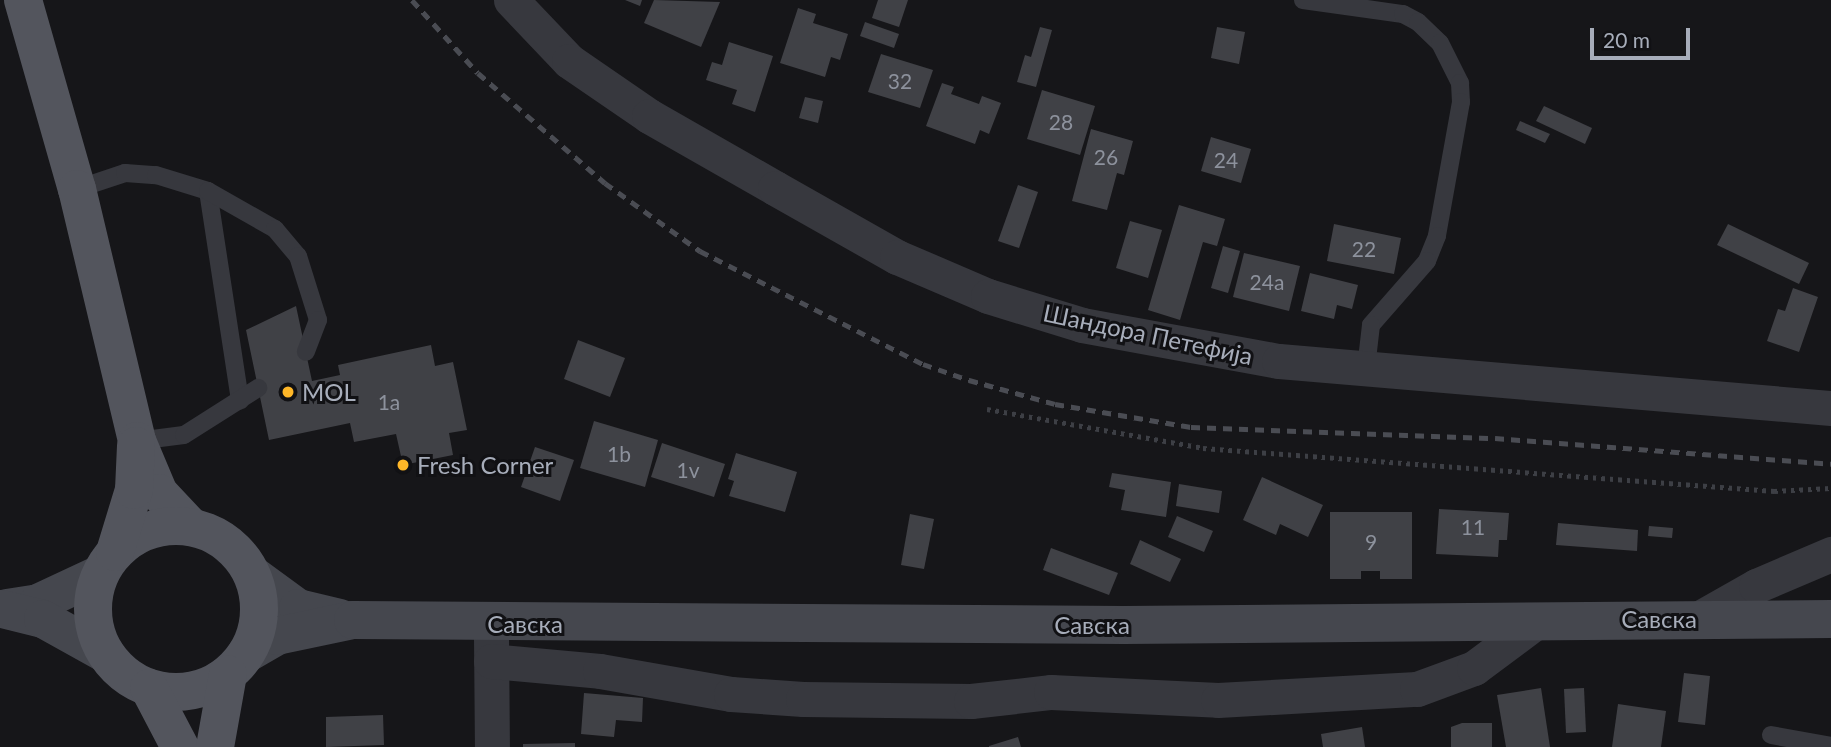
<!DOCTYPE html>
<meta charset="utf-8">
<style>
body{margin:0}
#map{position:relative;width:1831px;height:747px;overflow:hidden;background:#161619;font-family:Lato,sans-serif}
div>[style]{position:absolute}
.building>*{inset:0;background:#404146}
.path>*{height:4.5px;margin-top:-2.25px;transform-origin:0;background:repeating-linear-gradient(90deg,#3d3f45 0 3.5px,transparent 0 8.5px)}
.service>*{height:18px;margin:-9px;padding:0 9px;transform-origin:9px;border-radius:9px;background:#37383e}
.minor>*{height:35px;margin:-17.5px;padding:0 17.5px;transform-origin:17.5px;border-radius:17.5px;background:#37383e}
.secondary>*{height:38px;margin:-19px;padding:0 19px;transform-origin:19px;border-radius:19px;background:#45474e}
.primary>*{height:38px;margin:-19px;padding:0 19px;transform-origin:19px;border-radius:19px;background:#53555d}
.primary>.ring{margin:-19px;padding:0;box-sizing:content-box;background:none;border:38px solid #53555d;border-radius:50%}
.rail>*{height:5px;margin-top:-2.5px;transform-origin:0;background:repeating-linear-gradient(90deg,#4a4c53 0 9px,transparent 0 16px)}
.dots>*{width:19px;height:19px;translate:-50% -50%;box-sizing:border-box;border:4px solid #111114;border-radius:50%}
span{translate:-50% -50%;white-space:nowrap;text-align:center;line-height:1.15;-webkit-text-stroke:6px #111114;paint-order:stroke}
.number-label{font-size:21px;color:#8d929d}
.number-label span{-webkit-text-stroke-width:0}
.street-label{font-size:24px;color:#a7adba}
.poi-label{font-size:24px;color:#a7adba}
.left{translate:0 -50%;text-align:left}
.scale{position:absolute;left:1590px;top:28px;width:100px;height:32px;box-sizing:border-box;border:4px solid #a7adba;border-top:0;padding-left:9px;font-size:21px;line-height:24px;white-space:nowrap;color:#a7adba;-webkit-text-stroke:5px #111114;paint-order:stroke}
</style>
<div id="map">
<div class="building">
<div style="clip-path:polygon(625px 0,642px 0,640px 6px)"></div>
<div style="clip-path:polygon(654px 0,720px 2px,701px 47px,644px 23px)"></div>
<div style="clip-path:polygon(878px 0,908px 0,899px 27px,872px 18px)"></div>
<div style="clip-path:polygon(798px 8px,816px 14px,813px 23px,848px 34px,840px 60px,831px 57px,825px 77px,780px 63px)"></div>
<div style="clip-path:polygon(865px 22px,899px 34px,894px 48px,860px 36px)"></div>
<div style="clip-path:polygon(1040px 27px,1052px 30px,1036px 87px,1017px 82px,1025px 55px,1031px 57px)"></div>
<div style="clip-path:polygon(1217px 27px,1245px 32px,1239px 64px,1211px 58px)"></div>
<div style="clip-path:polygon(729px 42px,773px 56px,755px 112px,732px 104px,737px 90px,706px 80px,712px 62px,722px 65px)"></div>
<div style="clip-path:polygon(881px 54px,933px 70px,920px 108px,868px 92px)"></div>
<div style="clip-path:polygon(942px 83px,954px 87px,951px 94px,979px 104px,982px 96px,1001px 103px,989px 134px,980px 130px,975px 144px,926px 126px)"></div>
<div style="clip-path:polygon(1042px 90px,1095px 106px,1080px 155px,1027px 139px)"></div>
<div style="clip-path:polygon(805px 97px,823px 101px,818px 123px,799px 118px)"></div>
<div style="clip-path:polygon(1544px 106px,1592px 128px,1585px 144px,1536px 121px)"></div>
<div style="clip-path:polygon(1520px 121px,1550px 134px,1545px 143px,1516px 130px)"></div>
<div style="clip-path:polygon(1091px 129px,1133px 141px,1124px 175px,1117px 173px,1107px 210px,1072px 201px)"></div>
<div style="clip-path:polygon(1211px 137px,1251px 149px,1241px 183px,1201px 171px)"></div>
<div style="clip-path:polygon(1018px 185px,1038px 192px,1019px 248px,998px 241px)"></div>
<div style="clip-path:polygon(1179px 205px,1225px 219px,1217px 246px,1203px 242px,1180px 320px,1148px 310px)"></div>
<div style="clip-path:polygon(1130px 221px,1162px 230px,1148px 278px,1116px 268px)"></div>
<div style="clip-path:polygon(1334px 224px,1401px 238px,1394px 274px,1327px 261px)"></div>
<div style="clip-path:polygon(1728px 224px,1809px 263px,1799px 284px,1717px 245px)"></div>
<div style="clip-path:polygon(1223px 246px,1240px 251px,1228px 293px,1211px 288px)"></div>
<div style="clip-path:polygon(1244px 253px,1300px 266px,1289px 311px,1233px 297px)"></div>
<div style="clip-path:polygon(1310px 273px,1358px 285px,1352px 309px,1337px 305px,1334px 319px,1301px 311px)"></div>
<div style="clip-path:polygon(1793px 288px,1818px 297px,1799px 352px,1767px 341px,1778px 309px,1785px 311px)"></div>
<div style="clip-path:polygon(296px 306px,312px 381px,340px 375px,338px 365px,431px 345px,435px 366px,453px 362px,467px 430px,449px 433px,453px 455px,403px 465px,396px 434px,354px 442px,350px 423px,269px 440px,246px 330px)"></div>
<div style="clip-path:polygon(578px 340px,625px 358px,610px 397px,564px 379px)"></div>
<div style="clip-path:polygon(594px 421px,658px 440px,645px 487px,580px 468px)"></div>
<div style="clip-path:polygon(662px 443px,725px 464px,714px 497px,651px 477px)"></div>
<div style="clip-path:polygon(535px 447px,574px 460px,560px 501px,521px 487px)"></div>
<div style="clip-path:polygon(736px 453px,797px 472px,785px 512px,729px 496px,734px 481px,728px 479px)"></div>
<div style="clip-path:polygon(1112px 473px,1171px 482px,1166px 517px,1121px 510px,1125px 490px,1109px 487px)"></div>
<div style="clip-path:polygon(1262px 477px,1323px 505px,1308px 537px,1280px 524px,1276px 535px,1243px 520px)"></div>
<div style="clip-path:polygon(1179px 484px,1222px 491px,1219px 513px,1176px 506px)"></div>
<div style="clip-path:polygon(1439px 509px,1509px 513px,1507px 540px,1499px 540px,1498px 557px,1436px 554px)"></div>
<div style="clip-path:polygon(1330px 512px,1412px 512px,1412px 579px,1380px 579px,1380px 571px,1361px 571px,1361px 579px,1330px 579px)"></div>
<div style="clip-path:polygon(910px 514px,934px 519px,924px 569px,901px 565px)"></div>
<div style="clip-path:polygon(1177px 516px,1213px 531px,1204px 552px,1168px 537px)"></div>
<div style="clip-path:polygon(1558px 523px,1638px 530px,1637px 551px,1556px 545px)"></div>
<div style="clip-path:polygon(1649px 526px,1673px 528px,1672px 538px,1648px 536px)"></div>
<div style="clip-path:polygon(1140px 540px,1181px 559px,1170px 582px,1130px 564px)"></div>
<div style="clip-path:polygon(1051px 548px,1118px 573px,1109px 595px,1043px 570px)"></div>
<div style="clip-path:polygon(1684px 673px,1710px 676px,1705px 725px,1678px 722px)"></div>
<div style="clip-path:polygon(1541px 688px,1550px 747px,1506px 747px,1497px 695px)"></div>
<div style="clip-path:polygon(1584px 688px,1586px 732px,1566px 733px,1564px 689px)"></div>
<div style="clip-path:polygon(584px 693px,643px 698px,642px 722px,616px 720px,614px 737px,581px 734px)"></div>
<div style="clip-path:polygon(1618px 704px,1666px 711px,1661px 747px,1612px 747px)"></div>
<div style="clip-path:polygon(383px 715px,384px 745px,326px 747px,326px 717px)"></div>
<div style="clip-path:polygon(1462px 723px,1492px 723px,1492px 747px,1451px 747px,1451px 727px)"></div>
<div style="clip-path:polygon(1362px 727px,1365px 747px,1323px 747px,1321px 734px)"></div>
<div style="clip-path:polygon(1018px 737px,1021px 747px,989px 747px,989px 746px)"></div>
<div style="clip-path:polygon(575px 743px,575px 747px,523px 747px,523px 744px)"></div>
</div>
<div class="path">
<div style="left:987px;top:409px;width:219px;rotate:10.2deg"></div>
<div style="left:1203px;top:448px;width:573px;rotate:4.31deg"></div>
<div style="left:1774px;top:491px;width:57px;rotate:-3deg"></div>
</div>
<div class="service">
<div style="left:1303px;top:0;width:101px;rotate:8deg"></div>
<div style="left:1403px;top:14px;width:17px;rotate:28deg"></div>
<div style="left:1418px;top:22px;width:30px;rotate:44deg"></div>
<div style="left:1440px;top:43px;width:45px;rotate:63.4deg"></div>
<div style="left:1460px;top:83px;width:19px;rotate:87deg"></div>
<div style="left:1461px;top:102px;width:136px;rotate:100.2deg"></div>
<div style="left:1437px;top:236px;width:27px;rotate:112deg"></div>
<div style="left:1427px;top:261px;width:85px;rotate:131.2deg"></div>
<div style="left:1371px;top:325px;width:43px;rotate:96.6deg"></div>
<div style="left:77px;top:189px;width:51px;rotate:-18.4deg"></div>
<div style="left:125px;top:173px;width:31px;rotate:4deg"></div>
<div style="left:156px;top:175px;width:54px;rotate:17.1deg"></div>
<div style="left:208px;top:191px;width:212px;rotate:81.3deg"></div>
<div style="left:208px;top:191px;width:77px;rotate:29.6deg"></div>
<div style="left:275px;top:229px;width:35px;rotate:50deg"></div>
<div style="left:298px;top:256px;width:67px;rotate:72.6deg"></div>
<div style="left:318px;top:320px;width:34px;rotate:111deg"></div>
<div style="left:137px;top:441px;width:47px;rotate:-7.3deg"></div>
<div style="left:184px;top:435px;width:88px;rotate:-32.4deg"></div>
<div style="left:1771px;top:735px;width:61px;rotate:10.4deg"></div>
</div>
<div class="minor">
<div style="left:511px;top:0;width:84px;rotate:46.4deg"></div>
<div style="left:569px;top:61px;width:97px;rotate:34.5deg"></div>
<div style="left:649px;top:116px;width:145px;rotate:29.7deg"></div>
<div style="left:775px;top:188px;width:140px;rotate:29.5deg"></div>
<div style="left:897px;top:257px;width:99px;rotate:23.2deg"></div>
<div style="left:988px;top:296px;width:98px;rotate:17.1deg"></div>
<div style="left:1082px;top:325px;width:200px;rotate:10.4deg"></div>
<div style="left:1279px;top:361px;width:554px;rotate:4.87deg"></div>
<div style="left:1698px;top:619px;width:67px;rotate:-29.6deg"></div>
<div style="left:1756px;top:586px;width:82px;rotate:-23.1deg"></div>
<div style="left:491px;top:638px;width:109px;rotate:89.5deg"></div>
<div style="left:491px;top:661px;width:109px;rotate:5.2deg"></div>
<div style="left:600px;top:671px;width:133px;rotate:10deg"></div>
<div style="left:731px;top:694px;width:72px;rotate:4deg"></div>
<div style="left:803px;top:699px;width:168px;rotate:0.7deg"></div>
<div style="left:971px;top:701px;width:81px;rotate:-6.4deg"></div>
<div style="left:1051px;top:692px;width:167px;rotate:2.7deg"></div>
<div style="left:1218px;top:700px;width:199px;rotate:-3.2deg"></div>
<div style="left:1417px;top:689px;width:61px;rotate:-20.2deg"></div>
<div style="left:1474px;top:668px;width:79px;rotate:-36.7deg"></div>
</div>
<div class="secondary">
<div style="left:253px;top:575px;width:56px;rotate:36.3deg"></div>
<div style="left:298px;top:608px;width:43px;rotate:13.4deg"></div>
<div style="left:7px;top:608px;width:31px;rotate:-9deg"></div>
<div style="left:38px;top:603px;width:68px;rotate:-25.1deg"></div>
<div style="left:2px;top:609px;width:42px;rotate:13.7deg"></div>
<div style="left:43px;top:619px;width:72px;rotate:29.1deg"></div>
<div style="left:246px;top:654px;width:36px;rotate:-30deg"></div>
<div style="left:277px;top:636px;width:78px;rotate:-11.9deg"></div>
<div style="left:353px;top:620px;width:771px;rotate:0.37deg"></div>
<div style="left:1124px;top:625px;width:707px;rotate:-0.49deg"></div>
</div>
<div class="primary">
<div style="left:23px;top:0;width:197px;rotate:74.1deg"></div>
<div style="left:77px;top:189px;width:259px;rotate:76.6deg"></div>
<div style="left:137px;top:441px;width:56px;rotate:67.1deg"></div>
<div style="left:159px;top:493px;width:45px;rotate:46.8deg"></div>
<div class="ring" style="left:93px;top:526px;width:128px;height:128px"></div>
<div style="left:115px;top:552px;width:65px;rotate:-73deg"></div>
<div style="left:134px;top:490px;width:44px;rotate:-87.4deg"></div>
<div style="left:149px;top:688px;width:67px;rotate:62.3deg"></div>
<div style="left:215px;top:747px;width:74px;rotate:-79.9deg"></div>
</div>
<div class="rail">
<div style="left:412px;top:0;width:98px;rotate:47.9deg"></div>
<div style="left:478px;top:73px;width:168px;rotate:40.9deg"></div>
<div style="left:605px;top:183px;width:117px;rotate:35.6deg"></div>
<div style="left:700px;top:251px;width:250px;rotate:26.9deg"></div>
<div style="left:923px;top:364px;width:49px;rotate:19.2deg"></div>
<div style="left:969px;top:380px;width:89px;rotate:15.6deg"></div>
<div style="left:1055px;top:404px;width:138px;rotate:9.6deg"></div>
<div style="left:1191px;top:427px;width:304px;rotate:2.1deg"></div>
<div style="left:1495px;top:438px;width:337px;rotate:4.4deg"></div>
</div>
<div class="dots">
<div style="left:288px;top:392px;background:#ffb728"></div>
<div style="left:403px;top:465px;background:#ffb728"></div>
</div>
<div class="number-label">
<span style="left:900px;top:81px">32</span>
<span style="left:1061px;top:122px">28</span>
<span style="left:1106px;top:157px">26</span>
<span style="left:1226px;top:160px">24</span>
<span style="left:1364px;top:249px">22</span>
<span style="left:1267px;top:282px">24a</span>
<span style="left:389px;top:402px">1a</span>
<span style="left:619px;top:454px">1b</span>
<span style="left:688px;top:470px">1v</span>
<span style="left:1473px;top:527px">11</span>
<span style="left:1371px;top:542px">9</span>
</div>
<div class="street-label">
<span style="left:1148px;top:334px;rotate:12deg">Шандора Петефија</span>
<span style="left:1659px;top:619px">Савска</span>
<span style="left:525px;top:624px">Савска</span>
<span style="left:1092px;top:625px">Савска</span>
</div>
<div class="poi-label">
<span class="left" style="left:302px;top:392px">MOL</span>
<span class="left" style="left:417px;top:465px">Fresh Corner</span>
</div>
<div class="scale">20 m</div>
</div>
